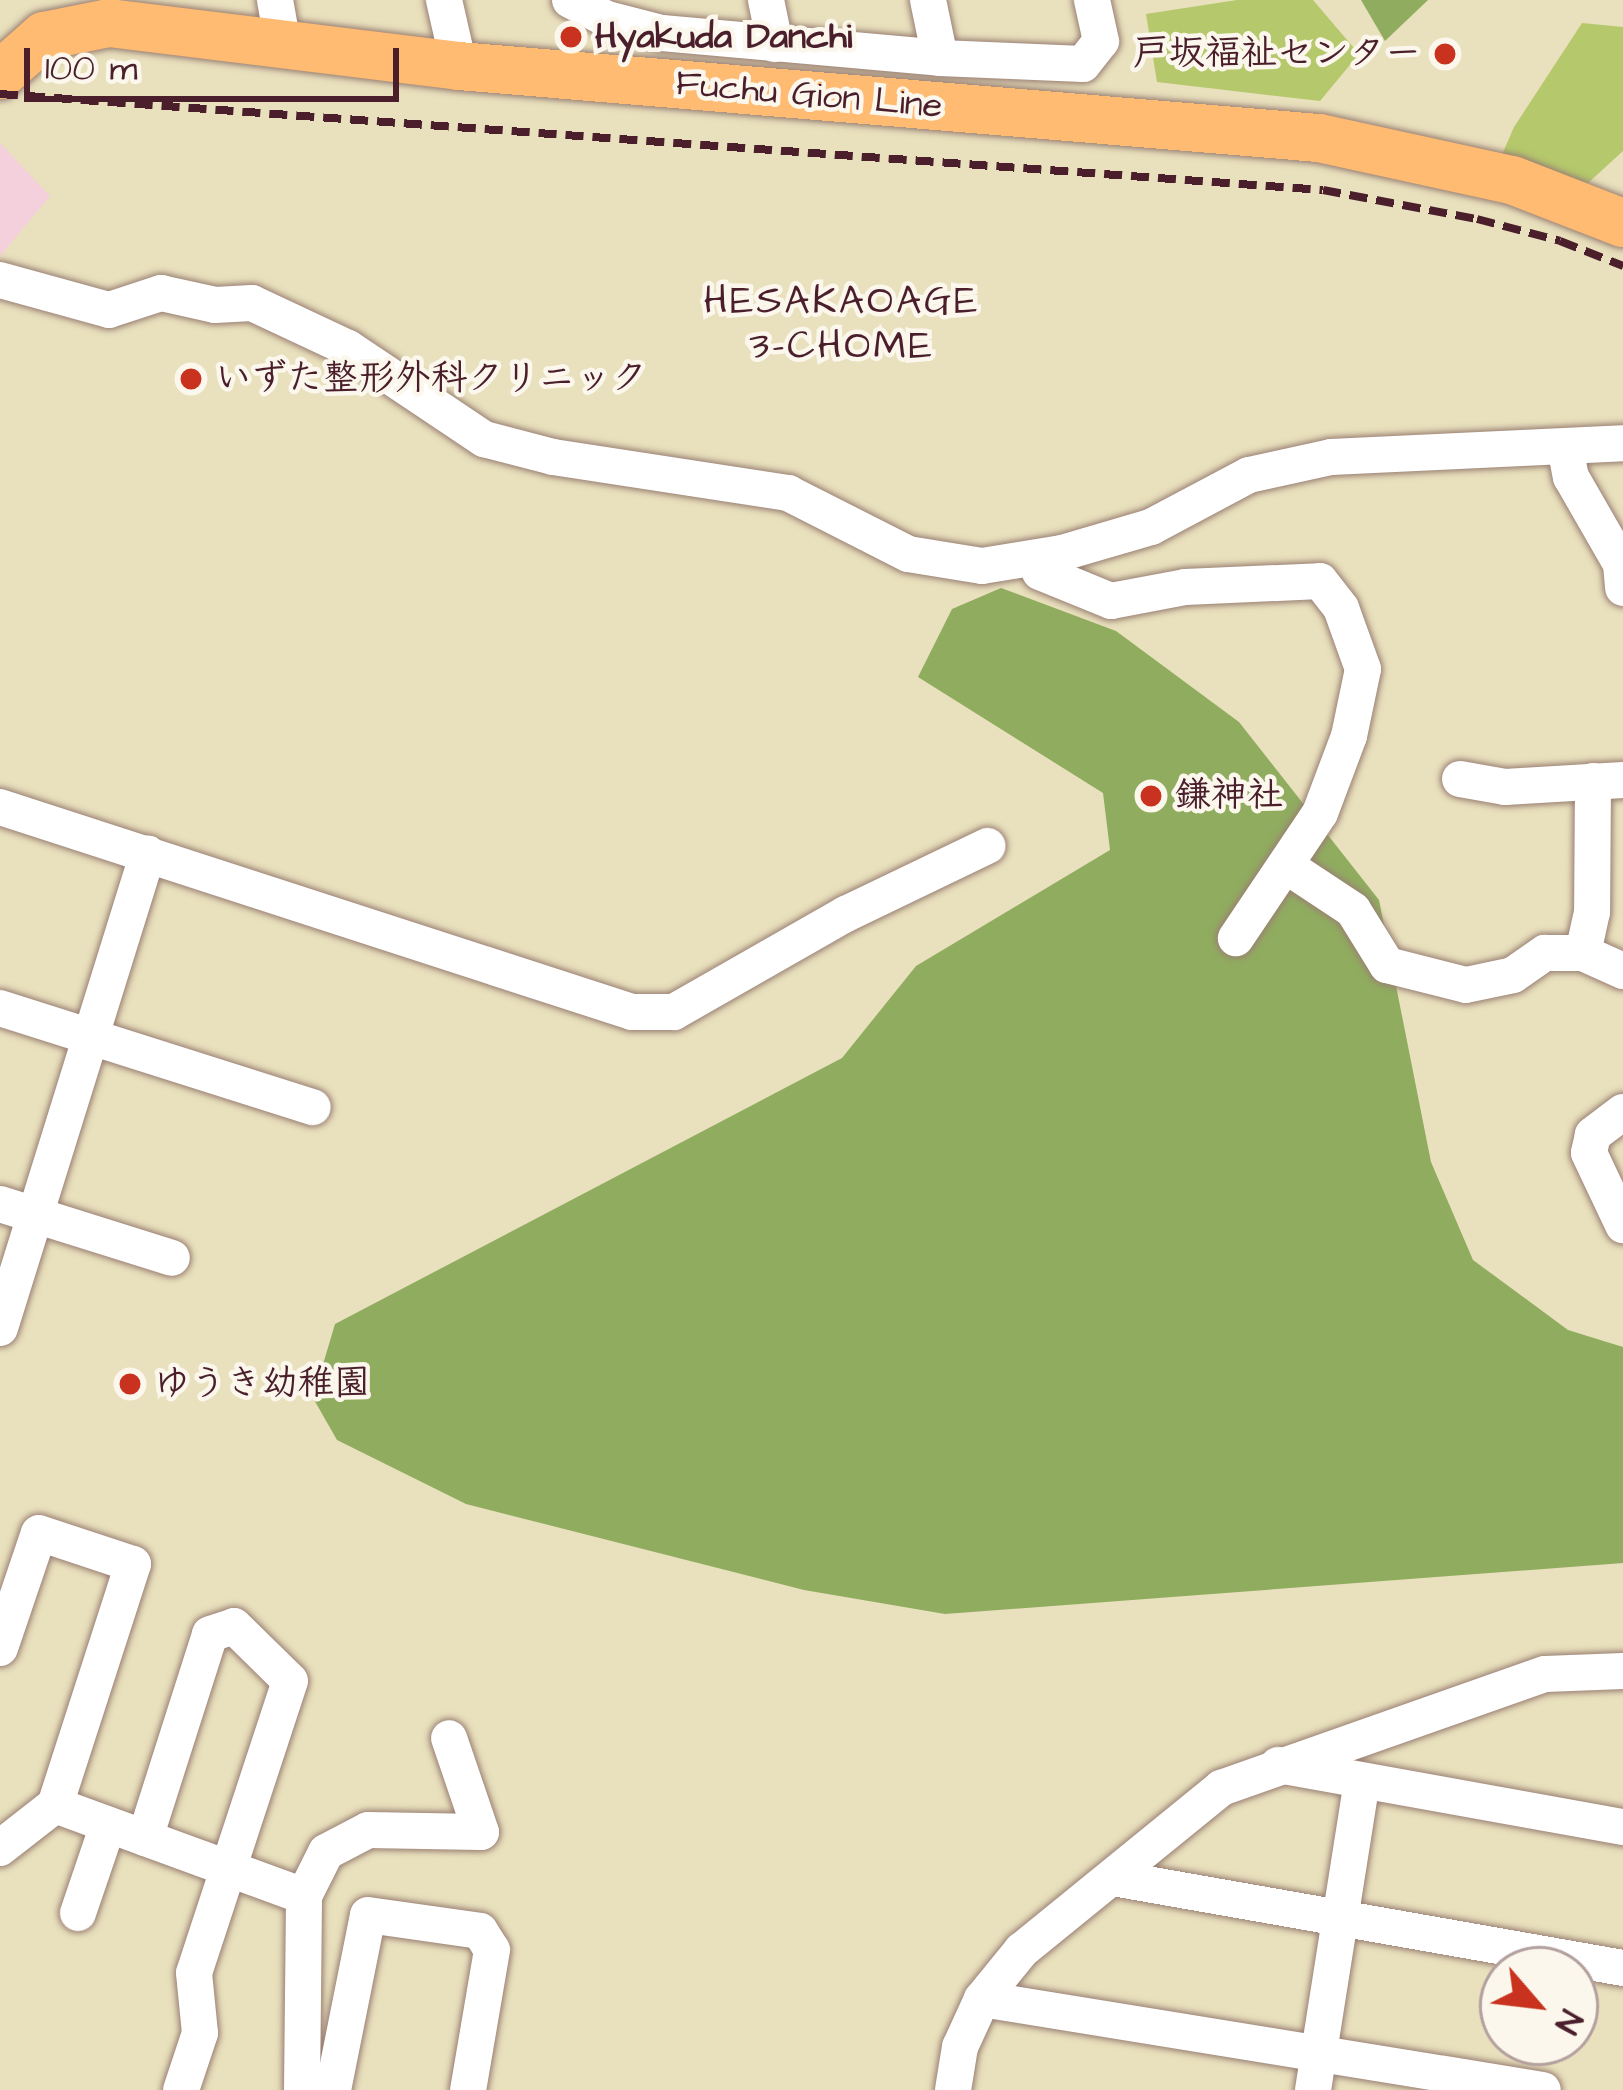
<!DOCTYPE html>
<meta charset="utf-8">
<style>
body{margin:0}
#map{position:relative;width:1623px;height:2090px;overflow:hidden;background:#e9e0bd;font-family:"Architects Daughter","Klee One",sans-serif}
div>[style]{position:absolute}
.built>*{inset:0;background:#f4cfdc}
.green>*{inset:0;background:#b5c86b}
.forest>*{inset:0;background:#90ac5f}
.roads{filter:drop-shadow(0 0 3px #9a8074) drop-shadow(0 0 3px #9a8074)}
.minor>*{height:36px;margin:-18px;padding:0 18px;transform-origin:18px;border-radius:18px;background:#fff}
.major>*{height:48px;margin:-24px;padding:0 24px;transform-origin:24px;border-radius:24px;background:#ffbb71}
.rail>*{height:8px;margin-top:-4px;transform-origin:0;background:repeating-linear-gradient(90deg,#4a1f2b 0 18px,transparent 0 27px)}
.dots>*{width:33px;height:33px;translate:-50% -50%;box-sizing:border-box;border:6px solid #fbf7ec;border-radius:50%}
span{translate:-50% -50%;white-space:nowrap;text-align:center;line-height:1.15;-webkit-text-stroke:9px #fbf7ec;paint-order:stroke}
.poi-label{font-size:36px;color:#4a1f2b;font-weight:700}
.left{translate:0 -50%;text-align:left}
.right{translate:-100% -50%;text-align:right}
.street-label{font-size:36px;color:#4a1f2b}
.neighbourhood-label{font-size:39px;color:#4a1f2b;letter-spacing:3px}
.north{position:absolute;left:1479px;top:1946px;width:120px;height:120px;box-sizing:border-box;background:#fbf7ec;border:3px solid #b4a19f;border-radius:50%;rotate:118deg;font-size:33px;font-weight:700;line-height:48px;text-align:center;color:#4a1f2b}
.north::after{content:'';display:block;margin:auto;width:42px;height:54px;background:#c8321e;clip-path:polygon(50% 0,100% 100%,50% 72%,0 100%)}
.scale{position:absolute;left:24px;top:48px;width:375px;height:54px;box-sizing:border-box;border:6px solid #4a1f2b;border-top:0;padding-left:15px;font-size:36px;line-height:42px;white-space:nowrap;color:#4a1f2b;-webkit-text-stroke:9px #fbf7ec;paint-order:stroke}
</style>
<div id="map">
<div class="built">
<div style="clip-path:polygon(0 143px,50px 196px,0 256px)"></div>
</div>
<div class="green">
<div style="clip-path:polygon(1237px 0,1313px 0,1359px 54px,1320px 101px,1157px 82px,1146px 14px)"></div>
<div style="clip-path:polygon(1582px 23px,1623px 27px,1623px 151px,1588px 183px,1501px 157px,1514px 127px)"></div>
</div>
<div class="forest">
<div style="clip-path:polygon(1361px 0,1428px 0,1385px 41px)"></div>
<div style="clip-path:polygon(1001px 588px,1116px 631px,1239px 722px,1379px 900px,1431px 1162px,1473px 1260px,1568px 1330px,1623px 1347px,1623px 1563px,945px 1614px,804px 1590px,466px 1504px,337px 1440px,313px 1398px,335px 1324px,842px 1058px,916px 966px,1110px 850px,1103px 793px,918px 677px,952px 609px)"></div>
</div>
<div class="roads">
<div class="minor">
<div style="left:275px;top:0;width:46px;rotate:79.9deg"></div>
<div style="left:444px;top:0;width:68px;rotate:77.2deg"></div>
<div style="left:570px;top:0;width:42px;rotate:27.2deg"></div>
<div style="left:607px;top:19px;width:57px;rotate:14.3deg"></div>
<div style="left:662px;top:33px;width:279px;rotate:5.1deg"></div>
<div style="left:940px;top:58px;width:143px;rotate:2.4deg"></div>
<div style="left:1083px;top:64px;width:29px;rotate:-52deg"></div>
<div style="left:1101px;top:41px;width:42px;rotate:-102.4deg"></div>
<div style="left:766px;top:0;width:45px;rotate:78.4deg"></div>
<div style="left:928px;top:0;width:59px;rotate:78.3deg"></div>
<div style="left:0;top:280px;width:113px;rotate:15.4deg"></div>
<div style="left:109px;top:310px;width:55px;rotate:-18.1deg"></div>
<div style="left:161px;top:293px;width:55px;rotate:12.5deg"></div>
<div style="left:215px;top:305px;width:37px;rotate:-3deg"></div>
<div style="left:252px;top:303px;width:106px;rotate:25.1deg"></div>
<div style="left:348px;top:348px;width:164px;rotate:33.8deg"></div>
<div style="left:484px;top:439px;width:71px;rotate:14.6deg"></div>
<div style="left:553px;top:457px;width:238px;rotate:8.7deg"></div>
<div style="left:788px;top:493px;width:135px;rotate:26.9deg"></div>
<div style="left:908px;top:554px;width:75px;rotate:9.2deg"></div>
<div style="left:982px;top:566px;width:81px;rotate:-9.2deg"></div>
<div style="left:1062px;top:553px;width:93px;rotate:-16.3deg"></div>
<div style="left:1151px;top:527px;width:111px;rotate:-28deg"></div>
<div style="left:1249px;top:475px;width:84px;rotate:-12.4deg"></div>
<div style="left:1331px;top:457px;width:292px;rotate:-2.7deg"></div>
<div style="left:1565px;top:447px;width:31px;rotate:79deg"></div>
<div style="left:1571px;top:477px;width:100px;rotate:60.1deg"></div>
<div style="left:1621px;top:564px;width:24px;rotate:85deg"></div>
<div style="left:1034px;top:558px;width:15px;rotate:67deg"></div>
<div style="left:1040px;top:572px;width:77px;rotate:22.2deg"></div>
<div style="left:1111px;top:601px;width:75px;rotate:-10.7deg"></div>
<div style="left:1185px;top:587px;width:135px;rotate:-2.5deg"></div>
<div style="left:1320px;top:581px;width:34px;rotate:52deg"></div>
<div style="left:1341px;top:608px;width:65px;rotate:70.2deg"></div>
<div style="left:1363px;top:669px;width:68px;rotate:101.8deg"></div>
<div style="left:1349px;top:736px;width:82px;rotate:110.6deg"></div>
<div style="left:1320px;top:813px;width:151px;rotate:123.9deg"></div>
<div style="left:1460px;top:779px;width:46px;rotate:10.1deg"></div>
<div style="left:1505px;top:787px;width:118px;rotate:-3.4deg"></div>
<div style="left:1593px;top:781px;width:131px;rotate:90.4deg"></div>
<div style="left:1592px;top:912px;width:42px;rotate:102.4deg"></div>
<div style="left:1583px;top:953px;width:44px;rotate:24.2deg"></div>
<div style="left:0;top:807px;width:664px;rotate:17.97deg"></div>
<div style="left:632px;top:1012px;width:42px"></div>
<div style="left:674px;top:1012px;width:198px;rotate:-29.7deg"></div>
<div style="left:846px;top:914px;width:157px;rotate:-25.7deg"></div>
<div style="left:1288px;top:867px;width:78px;rotate:33.5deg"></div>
<div style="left:1353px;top:910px;width:65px;rotate:58.3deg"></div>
<div style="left:1387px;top:965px;width:81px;rotate:14.2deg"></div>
<div style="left:1466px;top:985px;width:48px;rotate:-12deg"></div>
<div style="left:1513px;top:975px;width:39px;rotate:-35deg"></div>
<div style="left:1545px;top:953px;width:38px"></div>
<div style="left:0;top:1008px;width:328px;rotate:17.6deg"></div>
<div style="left:1623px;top:1112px;width:38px;rotate:143deg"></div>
<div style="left:1593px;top:1135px;width:18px;rotate:103deg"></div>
<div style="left:1589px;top:1153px;width:80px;rotate:64.7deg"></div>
<div style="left:0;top:1204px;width:180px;rotate:17.4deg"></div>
<div style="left:0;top:1328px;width:497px;rotate:-72.7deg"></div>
<div style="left:0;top:1648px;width:121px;rotate:-71.3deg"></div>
<div style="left:39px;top:1533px;width:99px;rotate:18.3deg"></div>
<div style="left:133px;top:1564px;width:253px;rotate:107.9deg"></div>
<div style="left:55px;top:1805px;width:70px;rotate:142deg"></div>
<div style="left:1278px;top:1765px;width:351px;rotate:10.2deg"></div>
<div style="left:55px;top:1805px;width:265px;rotate:20.1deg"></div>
<div style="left:145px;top:1838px;width:214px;rotate:-72.3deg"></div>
<div style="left:210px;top:1634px;width:25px;rotate:-18deg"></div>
<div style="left:234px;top:1626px;width:78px;rotate:44.5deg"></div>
<div style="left:290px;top:1681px;width:307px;rotate:108.2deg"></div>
<div style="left:194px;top:1973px;width:60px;rotate:84.3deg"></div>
<div style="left:200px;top:2033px;width:60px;rotate:108.4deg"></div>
<div style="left:1113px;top:1878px;width:518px;rotate:10.01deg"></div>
<div style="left:78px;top:1913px;width:93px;rotate:-71.2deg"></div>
<div style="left:982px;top:1999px;width:568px;rotate:9.21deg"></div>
<div style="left:302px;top:2090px;width:194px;rotate:-89.4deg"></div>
<div style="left:304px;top:1896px;width:49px;rotate:-63.4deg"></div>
<div style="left:326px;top:1852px;width:47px;rotate:-27.6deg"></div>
<div style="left:368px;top:1830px;width:113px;rotate:1deg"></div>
<div style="left:481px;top:1832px;width:99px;rotate:-108.8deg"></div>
<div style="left:333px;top:2090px;width:178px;rotate:-78.7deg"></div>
<div style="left:368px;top:1915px;width:113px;rotate:8.1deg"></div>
<div style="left:480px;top:1931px;width:22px;rotate:58deg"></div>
<div style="left:492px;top:1950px;width:142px;rotate:99.7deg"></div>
<div style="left:953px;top:2090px;width:44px;rotate:-80.8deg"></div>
<div style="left:960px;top:2047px;width:53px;rotate:-65.4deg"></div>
<div style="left:982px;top:1999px;width:63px;rotate:-50.8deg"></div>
<div style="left:1022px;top:1950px;width:257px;rotate:-39.1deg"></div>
<div style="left:1221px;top:1788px;width:343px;rotate:-19.4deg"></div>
<div style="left:1545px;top:1674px;width:78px;rotate:-2.2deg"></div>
<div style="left:1313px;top:2090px;width:313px;rotate:-81deg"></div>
</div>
<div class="major">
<div style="left:0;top:75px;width:59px;rotate:-41.6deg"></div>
<div style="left:44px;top:36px;width:66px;rotate:-11.3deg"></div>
<div style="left:109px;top:23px;width:353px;rotate:7deg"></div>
<div style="left:459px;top:66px;width:863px;rotate:4.79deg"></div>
<div style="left:1319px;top:138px;width:198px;rotate:12.3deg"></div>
<div style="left:1512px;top:180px;width:119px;rotate:21.2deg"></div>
</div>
</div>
<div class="rail">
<div style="left:0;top:94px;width:1326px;rotate:4.15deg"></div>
<div style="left:1323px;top:190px;width:157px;rotate:10.7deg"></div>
<div style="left:1477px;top:219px;width:86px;rotate:14.8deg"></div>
<div style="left:1560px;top:241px;width:68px;rotate:21.6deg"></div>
</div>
<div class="dots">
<div style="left:571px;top:37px;background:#c8321e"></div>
<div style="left:1445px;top:54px;background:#c8321e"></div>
<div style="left:191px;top:379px;background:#c8321e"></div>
<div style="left:1151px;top:796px;background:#c8321e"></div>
<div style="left:130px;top:1384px;background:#c8321e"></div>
</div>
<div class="poi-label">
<span class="left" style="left:595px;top:37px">Hyakuda Danchi</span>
<span class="right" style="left:1421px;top:54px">戸坂福祉センター</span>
<span class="left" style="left:215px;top:379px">いずた整形外科クリニック</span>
<span class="left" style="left:1175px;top:796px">鎌神社</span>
<span class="left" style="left:154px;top:1384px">ゆうき幼稚園</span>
</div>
<div class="street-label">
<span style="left:809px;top:95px;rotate:5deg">Fuchu Gion Line</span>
</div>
<div class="neighbourhood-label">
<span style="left:842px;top:325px">HESAKAOAGE<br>3-CHOME</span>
</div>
<div class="north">N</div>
<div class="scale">100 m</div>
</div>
